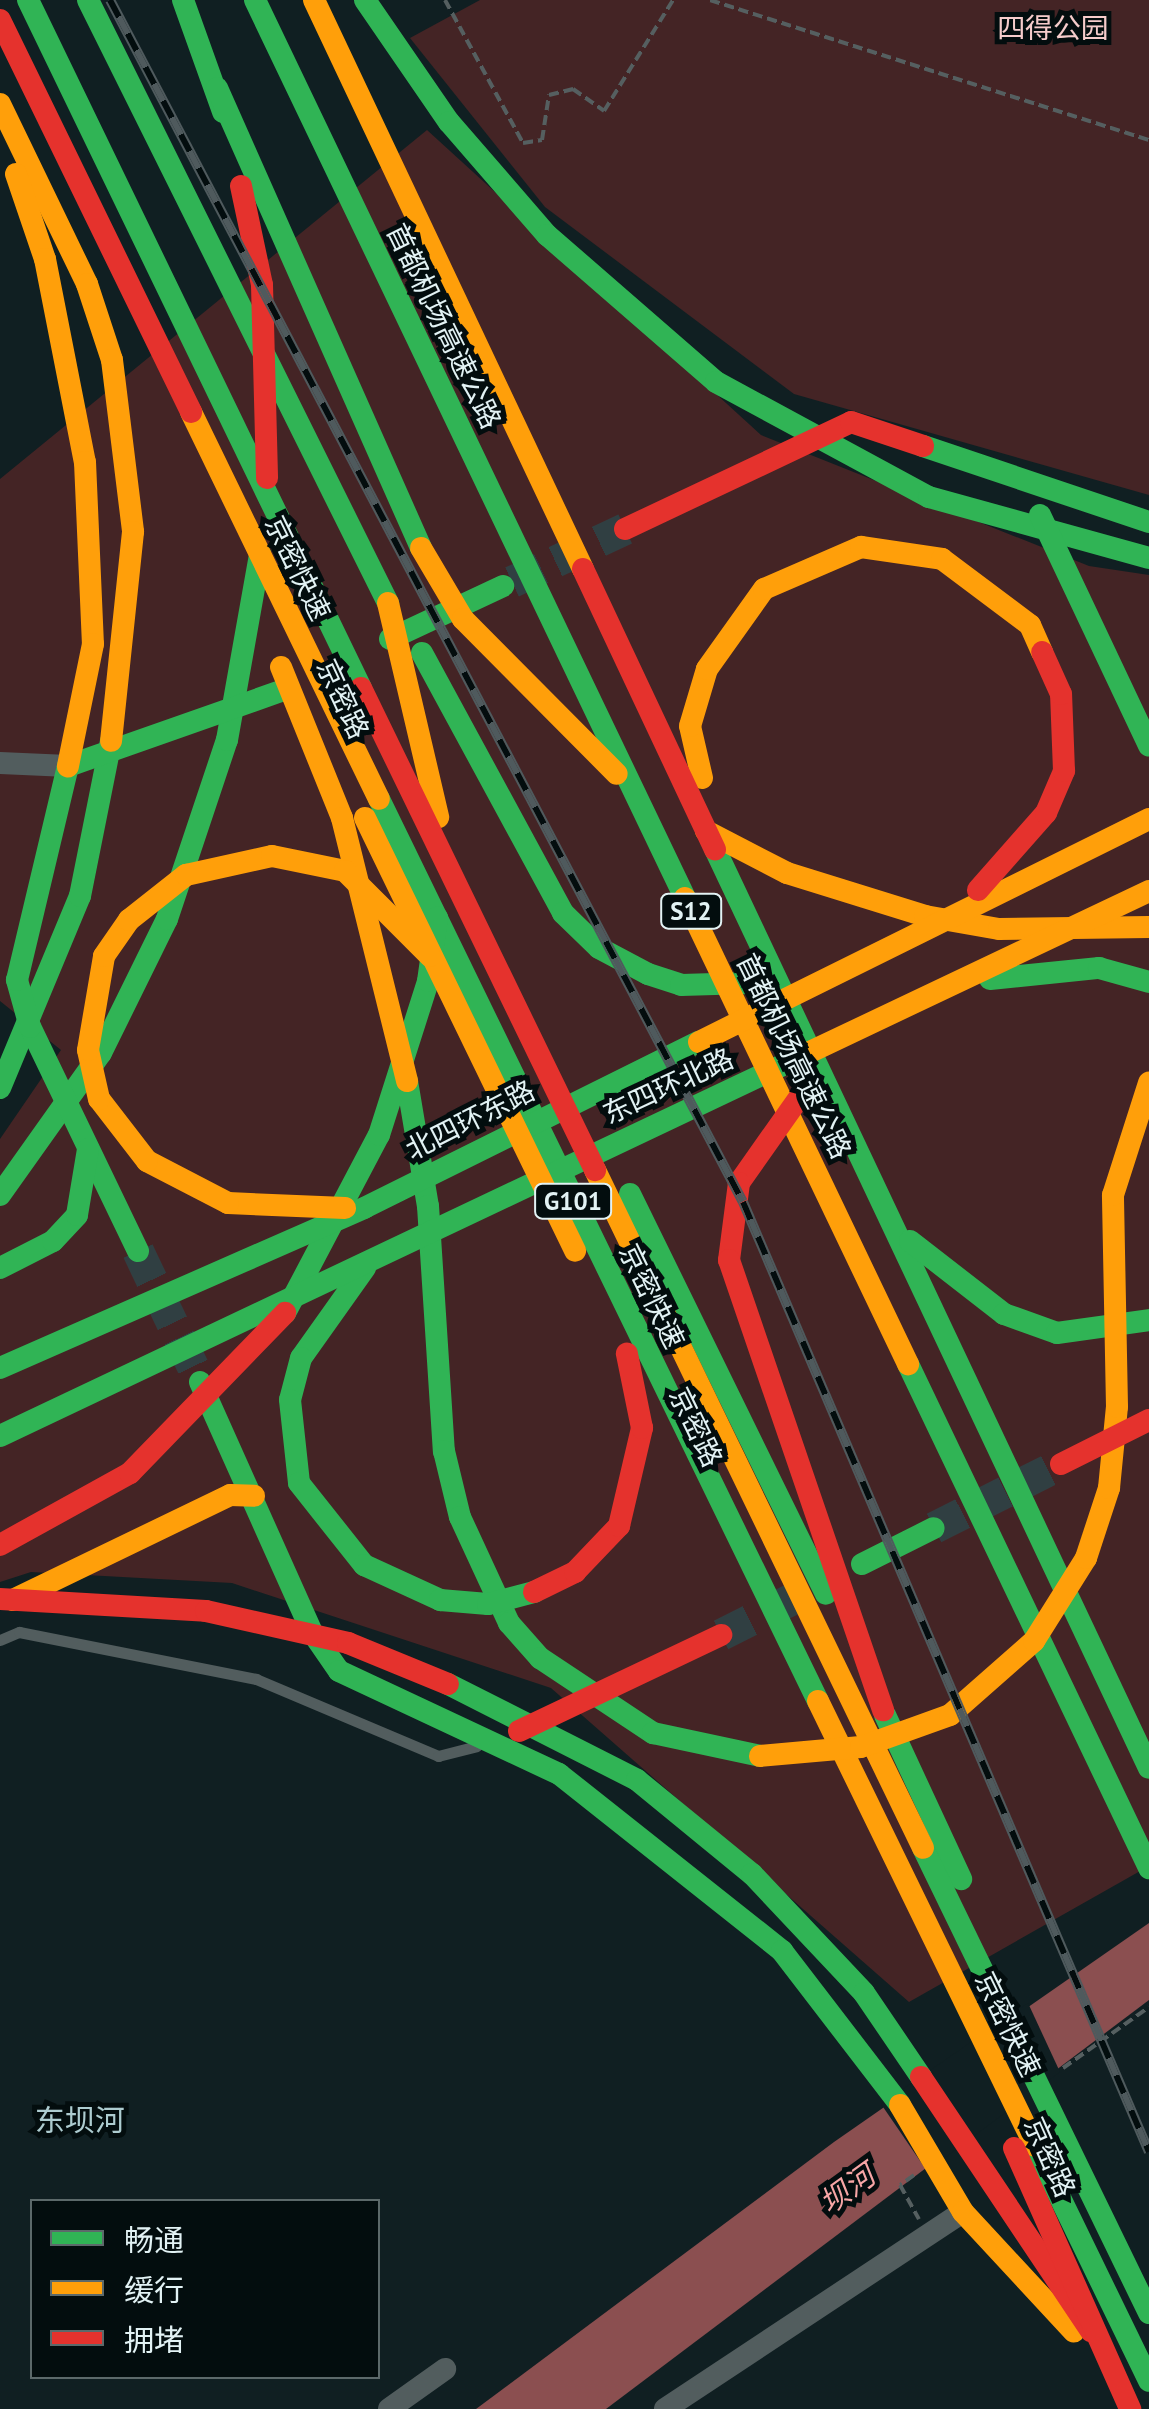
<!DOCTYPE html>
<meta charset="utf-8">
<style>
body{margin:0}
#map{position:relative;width:1149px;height:2409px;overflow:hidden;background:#101f22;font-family:"PT Sans","Noto Sans SC",sans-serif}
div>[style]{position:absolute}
.green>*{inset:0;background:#442425}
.water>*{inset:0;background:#8b4f50}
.pier>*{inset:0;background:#101f22}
.secondary-tunnel>*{height:32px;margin-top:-16px;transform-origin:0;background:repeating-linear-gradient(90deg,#303f42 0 32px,transparent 0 48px)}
.path>*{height:4px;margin-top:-2px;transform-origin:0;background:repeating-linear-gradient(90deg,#555f60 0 10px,transparent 0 15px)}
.lane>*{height:11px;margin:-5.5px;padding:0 5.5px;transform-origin:5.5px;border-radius:5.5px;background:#525d5e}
.street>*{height:22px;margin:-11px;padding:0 11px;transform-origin:11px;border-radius:11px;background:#525d5e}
.fast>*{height:22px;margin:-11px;padding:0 11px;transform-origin:11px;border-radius:11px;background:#30b455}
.slow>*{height:22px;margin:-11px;padding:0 11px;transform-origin:11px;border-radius:11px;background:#ff9f0a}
.jam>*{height:22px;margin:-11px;padding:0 11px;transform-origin:11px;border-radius:11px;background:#e5322d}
.rail>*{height:10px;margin-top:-5px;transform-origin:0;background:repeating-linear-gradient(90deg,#030d0e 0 19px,#4f5a5d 0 38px);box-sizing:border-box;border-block:2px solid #4f5a5d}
span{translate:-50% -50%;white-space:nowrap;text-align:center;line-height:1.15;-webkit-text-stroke:10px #030d0e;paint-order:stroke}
.shield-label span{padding:2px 8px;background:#030d0e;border:2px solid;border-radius:8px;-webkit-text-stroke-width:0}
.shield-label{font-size:25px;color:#e2f2f4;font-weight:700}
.park-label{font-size:28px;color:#f6cccb}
.street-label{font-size:28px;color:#e2f2f4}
.neighbourhood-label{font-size:30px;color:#adccd0}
.water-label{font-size:30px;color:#f6a6a6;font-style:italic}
.legend{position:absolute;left:30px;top:2199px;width:350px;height:180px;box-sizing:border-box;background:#030d0e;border:2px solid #5c696a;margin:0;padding:12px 18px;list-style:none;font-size:30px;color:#e2f2f4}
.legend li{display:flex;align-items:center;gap:20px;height:50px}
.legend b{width:50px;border:2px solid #5c696a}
</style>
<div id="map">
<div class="green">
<div style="clip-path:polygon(480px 0,1149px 0,1149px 495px,794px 394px,545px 207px,410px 38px)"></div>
<div style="clip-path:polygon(427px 130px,761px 435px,1089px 566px,1149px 575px,1149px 1866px,909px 2002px,551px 1688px,232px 1583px,31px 1572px,0 1582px,0 1139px,61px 1050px,0 1001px,0 479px)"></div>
</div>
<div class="water">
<div style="clip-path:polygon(1149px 1923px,1149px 2000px,606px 2409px,476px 2409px,834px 2142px)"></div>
</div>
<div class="pier">
<div style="clip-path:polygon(1028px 2003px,1060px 2072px,927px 2171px,881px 2104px)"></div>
</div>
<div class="secondary-tunnel">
<div style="left:512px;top:582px;width:125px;rotate:-25.1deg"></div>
<div style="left:138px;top:1251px;width:131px;rotate:64.6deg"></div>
<div style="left:934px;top:1528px;width:142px;rotate:-26.7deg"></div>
<div style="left:721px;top:1635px;width:80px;rotate:-26.6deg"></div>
</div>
<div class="path">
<div style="left:445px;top:0;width:163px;rotate:61.4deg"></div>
<div style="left:523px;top:143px;width:19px;rotate:-9deg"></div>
<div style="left:542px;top:140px;width:46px;rotate:-81.2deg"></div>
<div style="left:549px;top:95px;width:25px;rotate:-14deg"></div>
<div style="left:573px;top:89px;width:38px;rotate:35deg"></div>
<div style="left:604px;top:111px;width:131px;rotate:-58.1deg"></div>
<div style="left:710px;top:0;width:461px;rotate:17.7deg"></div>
<div style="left:1063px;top:2068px;width:105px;rotate:-35.3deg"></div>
<div style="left:914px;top:2175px;width:17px;rotate:144deg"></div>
<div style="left:900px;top:2185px;width:39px;rotate:61deg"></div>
</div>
<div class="lane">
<div style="left:0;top:1640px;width:21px;rotate:-23deg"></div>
<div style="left:19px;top:1632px;width:242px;rotate:11.2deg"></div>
<div style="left:256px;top:1679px;width:198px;rotate:22.9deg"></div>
<div style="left:438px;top:1756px;width:40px;rotate:-14.4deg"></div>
</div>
<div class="street">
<div style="left:0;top:763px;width:68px;rotate:2.5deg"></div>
<div style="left:389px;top:2409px;width:69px;rotate:-35.5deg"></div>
<div style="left:665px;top:2409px;width:357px;rotate:-33.5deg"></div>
</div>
<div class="fast">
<div style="left:28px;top:0;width:764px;rotate:64.17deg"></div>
<div style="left:88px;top:0;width:674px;rotate:63.55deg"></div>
<div style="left:183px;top:0;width:119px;rotate:70.3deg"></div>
<div style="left:255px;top:0;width:996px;rotate:64.41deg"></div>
<div style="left:365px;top:0;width:148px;rotate:55.5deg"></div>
<div style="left:449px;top:122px;width:150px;rotate:49.1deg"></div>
<div style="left:547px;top:235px;width:224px;rotate:41deg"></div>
<div style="left:716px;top:382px;width:242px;rotate:28.4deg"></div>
<div style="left:929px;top:497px;width:228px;rotate:15.5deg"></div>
<div style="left:217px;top:88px;width:503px;rotate:66.08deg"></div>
<div style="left:923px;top:446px;width:238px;rotate:18.6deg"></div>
<div style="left:1040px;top:515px;width:255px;rotate:64.7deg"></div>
<div style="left:390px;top:639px;width:125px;rotate:-25.1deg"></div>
<div style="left:422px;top:653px;width:296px;rotate:61.5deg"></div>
<div style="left:563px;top:913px;width:50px;rotate:44.2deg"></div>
<div style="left:599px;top:948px;width:55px;rotate:28deg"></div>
<div style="left:648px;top:974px;width:35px;rotate:18deg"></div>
<div style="left:681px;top:985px;width:68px;rotate:-1.7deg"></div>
<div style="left:379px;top:799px;width:1003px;rotate:64.05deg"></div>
<div style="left:715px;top:849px;width:1016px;rotate:64.72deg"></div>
<div style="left:990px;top:979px;width:110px;rotate:-5.8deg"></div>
<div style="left:1099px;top:968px;width:52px;rotate:15.6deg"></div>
<div style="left:407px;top:1081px;width:127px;rotate:80.5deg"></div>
<div style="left:428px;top:1206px;width:246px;rotate:86.3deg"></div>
<div style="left:444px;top:1451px;width:68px;rotate:76.4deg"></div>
<div style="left:460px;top:1517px;width:117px;rotate:65.2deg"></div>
<div style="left:509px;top:1623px;width:47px;rotate:48.5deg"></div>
<div style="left:540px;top:1658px;width:136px;rotate:33.6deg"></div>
<div style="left:653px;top:1733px;width:109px;rotate:12.1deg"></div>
<div style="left:0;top:1088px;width:208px;rotate:-67.4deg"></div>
<div style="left:80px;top:896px;width:158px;rotate:-78.7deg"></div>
<div style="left:630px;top:1194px;width:445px;rotate:63.9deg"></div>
<div style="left:0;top:1195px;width:174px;rotate:-54.6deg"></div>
<div style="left:101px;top:1053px;width:149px;rotate:-63.8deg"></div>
<div style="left:167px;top:919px;width:189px;rotate:-71.5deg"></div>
<div style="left:227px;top:740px;width:189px;rotate:-79.9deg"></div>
<div style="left:910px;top:1241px;width:119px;rotate:37.8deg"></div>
<div style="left:1004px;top:1314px;width:56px;rotate:19.7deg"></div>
<div style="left:1057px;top:1333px;width:93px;rotate:-8deg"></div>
<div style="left:138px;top:1251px;width:249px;rotate:-115.7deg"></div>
<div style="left:30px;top:1027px;width:49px;rotate:-105.5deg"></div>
<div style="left:17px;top:980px;width:220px;rotate:-76.6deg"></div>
<div style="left:68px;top:766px;width:229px;rotate:-19.4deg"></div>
<div style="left:0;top:1268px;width:59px;rotate:-27deg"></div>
<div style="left:53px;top:1241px;width:35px;rotate:-47deg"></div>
<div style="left:77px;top:1215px;width:67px;rotate:-80.5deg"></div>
<div style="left:365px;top:1268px;width:110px;rotate:125.4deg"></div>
<div style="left:301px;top:1358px;width:43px;rotate:104.7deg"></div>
<div style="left:290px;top:1400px;width:83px;rotate:83.8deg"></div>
<div style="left:299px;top:1483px;width:105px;rotate:51.6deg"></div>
<div style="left:364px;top:1565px;width:84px;rotate:24.7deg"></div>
<div style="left:440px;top:1600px;width:48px;rotate:4.8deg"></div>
<div style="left:488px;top:1604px;width:48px;rotate:-14.6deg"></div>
<div style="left:285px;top:1313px;width:201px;rotate:-62.2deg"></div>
<div style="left:379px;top:1135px;width:162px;rotate:-72.3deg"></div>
<div style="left:428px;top:981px;width:64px;rotate:-81.9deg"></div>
<div style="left:908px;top:1364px;width:559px;rotate:64.44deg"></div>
<div style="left:0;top:1368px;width:398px;rotate:-23.7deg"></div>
<div style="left:364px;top:1208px;width:374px;rotate:-26.4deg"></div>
<div style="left:200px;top:1382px;width:274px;rotate:65.9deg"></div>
<div style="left:312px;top:1632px;width:47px;rotate:55.3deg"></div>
<div style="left:339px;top:1671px;width:243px;rotate:25.1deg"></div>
<div style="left:559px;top:1774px;width:285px;rotate:38.4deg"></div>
<div style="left:782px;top:1951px;width:194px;rotate:52.5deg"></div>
<div style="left:0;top:1436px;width:875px;rotate:-25.36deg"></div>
<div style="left:862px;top:1564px;width:80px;rotate:-26.6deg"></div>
<div style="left:448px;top:1684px;width:212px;rotate:26.9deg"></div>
<div style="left:637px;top:1780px;width:149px;rotate:39.3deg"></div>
<div style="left:752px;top:1874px;width:163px;rotate:46.7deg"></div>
<div style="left:864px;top:1993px;width:102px;rotate:55.8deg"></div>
<div style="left:885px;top:1715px;width:181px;rotate:65.1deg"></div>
<div style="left:923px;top:1848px;width:517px;rotate:64.08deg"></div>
<div style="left:1035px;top:2146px;width:261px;rotate:64.1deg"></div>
</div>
<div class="slow">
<div style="left:314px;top:0;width:629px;rotate:64.7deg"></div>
<div style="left:0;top:104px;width:200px;rotate:64.2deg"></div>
<div style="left:87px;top:284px;width:80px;rotate:71.8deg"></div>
<div style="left:112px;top:360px;width:173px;rotate:83deg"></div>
<div style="left:133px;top:532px;width:210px;rotate:96deg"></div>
<div style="left:16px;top:174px;width:90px;rotate:71.2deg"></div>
<div style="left:45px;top:259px;width:207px;rotate:78.9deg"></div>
<div style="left:85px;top:462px;width:182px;rotate:87.5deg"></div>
<div style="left:93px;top:644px;width:125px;rotate:101.6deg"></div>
<div style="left:191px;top:412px;width:430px;rotate:64.1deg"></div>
<div style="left:421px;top:548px;width:82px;rotate:59.4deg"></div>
<div style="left:463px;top:619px;width:218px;rotate:45.2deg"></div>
<div style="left:388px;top:603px;width:220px;rotate:76.8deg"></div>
<div style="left:281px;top:667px;width:163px;rotate:68deg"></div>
<div style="left:342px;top:818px;width:271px;rotate:76.1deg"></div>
<div style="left:702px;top:778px;width:53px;rotate:-103deg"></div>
<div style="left:690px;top:726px;width:59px;rotate:-73.4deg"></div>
<div style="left:707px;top:669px;width:98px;rotate:-54.5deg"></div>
<div style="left:764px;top:589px;width:106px;rotate:-23.4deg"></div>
<div style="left:861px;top:547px;width:82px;rotate:8.4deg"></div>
<div style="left:942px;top:559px;width:110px;rotate:36.9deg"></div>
<div style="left:1030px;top:625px;width:30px;rotate:66deg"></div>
<div style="left:365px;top:818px;width:481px;rotate:64.1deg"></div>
<div style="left:706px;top:831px;width:91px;rotate:27.4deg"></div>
<div style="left:787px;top:873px;width:145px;rotate:17.3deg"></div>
<div style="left:925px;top:916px;width:75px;rotate:10deg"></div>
<div style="left:999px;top:929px;width:150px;rotate:-0.8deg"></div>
<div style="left:685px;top:898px;width:517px;rotate:64.43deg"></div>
<div style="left:699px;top:1042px;width:502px;rotate:-26.36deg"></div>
<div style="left:791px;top:1061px;width:396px;rotate:-25.4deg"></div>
<div style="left:595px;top:1170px;width:753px;rotate:64.18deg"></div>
<div style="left:345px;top:1208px;width:117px;rotate:-177.6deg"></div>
<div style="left:228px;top:1203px;width:91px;rotate:-152.6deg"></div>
<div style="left:147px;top:1161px;width:78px;rotate:-127.7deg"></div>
<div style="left:99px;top:1099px;width:50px;rotate:-102.7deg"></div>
<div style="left:88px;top:1050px;width:95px;rotate:-80.3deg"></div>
<div style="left:104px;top:956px;width:44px;rotate:-55.2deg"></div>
<div style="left:129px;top:920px;width:73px;rotate:-38.3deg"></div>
<div style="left:186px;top:875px;width:88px;rotate:-12.5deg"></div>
<div style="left:272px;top:856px;width:75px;rotate:11.6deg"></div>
<div style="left:345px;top:871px;width:120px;rotate:45deg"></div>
<div style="left:13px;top:1600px;width:241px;rotate:-25.8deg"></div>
<div style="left:230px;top:1495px;width:24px;rotate:2deg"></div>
<div style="left:818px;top:1701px;width:495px;rotate:64deg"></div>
<div style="left:760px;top:1756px;width:101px;rotate:-5.1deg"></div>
<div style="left:861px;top:1747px;width:95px;rotate:-19.8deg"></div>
<div style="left:950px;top:1715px;width:112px;rotate:-41.4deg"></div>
<div style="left:1034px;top:1641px;width:98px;rotate:-57.9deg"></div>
<div style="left:1086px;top:1558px;width:74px;rotate:-71.8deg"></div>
<div style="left:1109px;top:1488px;width:81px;rotate:-84.4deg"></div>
<div style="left:1117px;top:1407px;width:212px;rotate:-91.1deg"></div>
<div style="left:1113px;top:1195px;width:118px;rotate:-72.2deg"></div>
<div style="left:900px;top:2105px;width:124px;rotate:59.5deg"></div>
<div style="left:963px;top:2212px;width:163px;rotate:47.2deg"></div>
</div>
<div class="jam">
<div style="left:0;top:20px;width:436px;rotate:64deg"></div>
<div style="left:241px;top:186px;width:101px;rotate:78deg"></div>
<div style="left:262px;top:285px;width:193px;rotate:88.5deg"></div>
<div style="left:625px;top:529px;width:250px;rotate:-25.3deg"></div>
<div style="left:851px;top:422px;width:76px;rotate:18.4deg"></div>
<div style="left:583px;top:569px;width:310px;rotate:64.8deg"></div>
<div style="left:361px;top:688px;width:536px;rotate:64.1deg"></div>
<div style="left:978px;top:890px;width:103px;rotate:-48.6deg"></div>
<div style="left:1046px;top:813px;width:46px;rotate:-66.8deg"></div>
<div style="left:1064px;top:771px;width:77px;rotate:-92.2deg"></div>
<div style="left:1061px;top:694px;width:46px;rotate:-114.3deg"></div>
<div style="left:801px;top:1095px;width:108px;rotate:125.2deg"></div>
<div style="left:739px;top:1183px;width:78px;rotate:97.4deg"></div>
<div style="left:729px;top:1260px;width:476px;rotate:71.1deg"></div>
<div style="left:1061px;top:1464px;width:98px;rotate:-26.6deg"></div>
<div style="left:0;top:1545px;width:149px;rotate:-29deg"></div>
<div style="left:130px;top:1473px;width:223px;rotate:-45.9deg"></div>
<div style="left:534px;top:1592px;width:46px;rotate:-26deg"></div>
<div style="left:575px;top:1572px;width:64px;rotate:-46.3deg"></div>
<div style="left:619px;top:1526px;width:101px;rotate:-76.8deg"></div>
<div style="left:642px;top:1428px;width:76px;rotate:-101.5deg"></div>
<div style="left:0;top:1599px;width:206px;rotate:3.3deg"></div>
<div style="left:206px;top:1611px;width:146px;rotate:12.7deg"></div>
<div style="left:348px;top:1643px;width:108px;rotate:22.3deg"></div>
<div style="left:519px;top:1731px;width:224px;rotate:-25.4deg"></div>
<div style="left:921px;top:2077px;width:306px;rotate:56.2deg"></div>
<div style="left:1014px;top:2148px;width:286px;rotate:66deg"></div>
</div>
<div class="rail">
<div style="left:110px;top:0;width:1358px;rotate:62.23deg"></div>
<div style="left:743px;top:1202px;width:1033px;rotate:66.86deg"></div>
</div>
<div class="shield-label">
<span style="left:691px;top:911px">S12</span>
<span style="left:573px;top:1201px">G101</span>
</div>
<div class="park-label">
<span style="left:1053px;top:28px">四得公园</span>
</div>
<div class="street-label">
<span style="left:444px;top:326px;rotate:64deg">首都机场高速公路</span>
<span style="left:298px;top:568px;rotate:64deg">京密快速</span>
<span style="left:343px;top:699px;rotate:65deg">京密路</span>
<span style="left:794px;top:1056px;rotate:64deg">首都机场高速公路</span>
<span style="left:668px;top:1086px;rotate:-25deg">东四环北路</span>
<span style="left:470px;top:1120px;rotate:-27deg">北四环东路</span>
<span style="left:652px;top:1296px;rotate:64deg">京密快速</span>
<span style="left:696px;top:1427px;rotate:64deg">京密路</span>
<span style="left:1008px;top:2024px;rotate:64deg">京密快速</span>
<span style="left:1050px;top:2157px;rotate:66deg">京密路</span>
</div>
<div class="neighbourhood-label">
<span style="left:80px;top:2120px">东坝河</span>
</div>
<div class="water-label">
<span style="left:847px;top:2189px;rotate:-36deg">坝河</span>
</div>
<ul class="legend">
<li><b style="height:12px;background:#30b455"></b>畅通</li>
<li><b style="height:12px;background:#ff9f0a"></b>缓行</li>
<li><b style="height:12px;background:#e5322d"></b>拥堵</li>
</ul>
</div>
